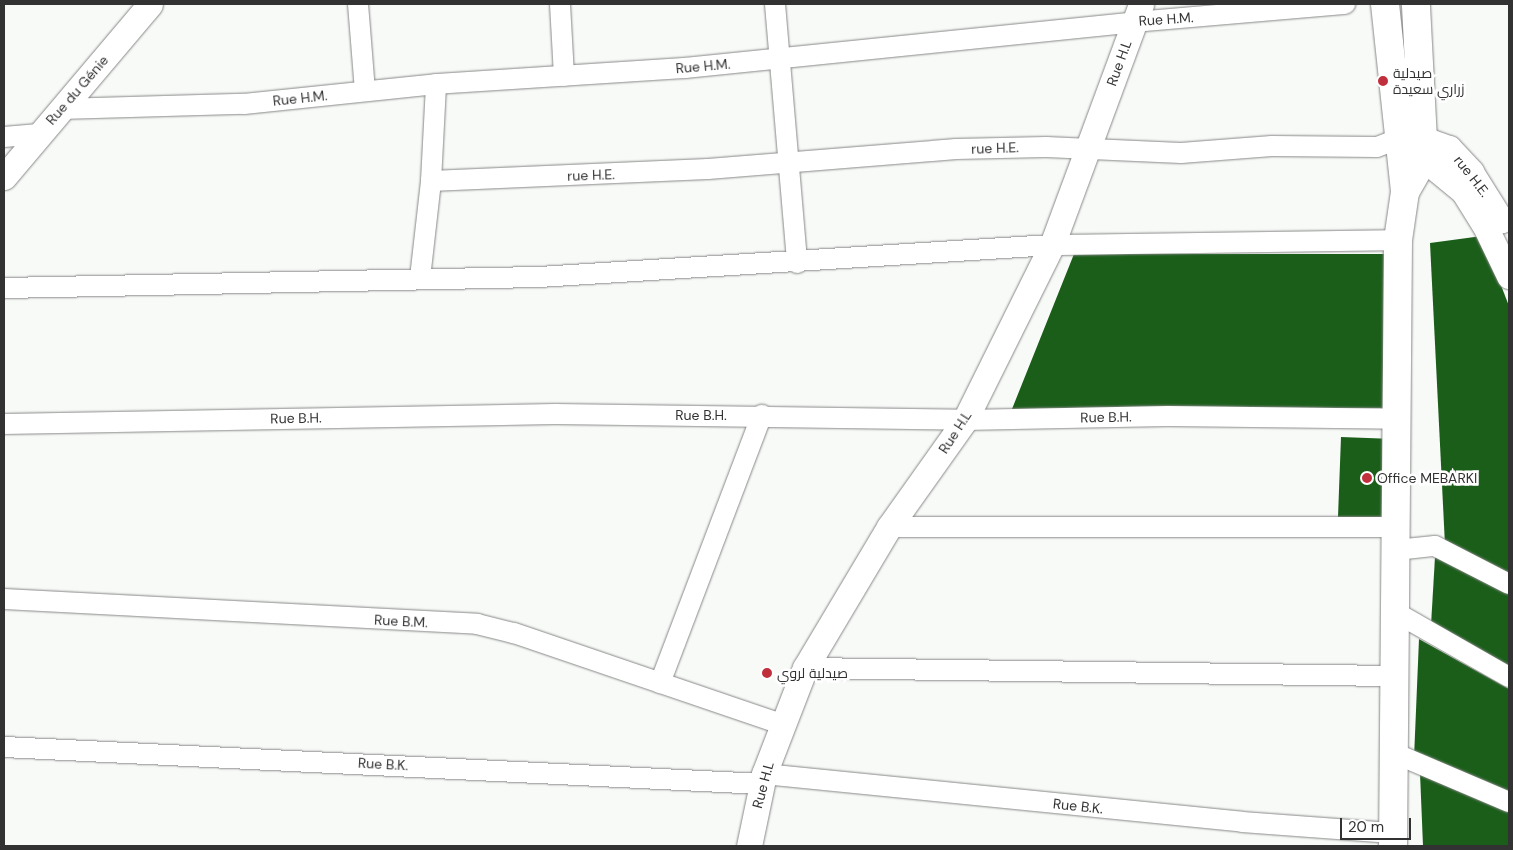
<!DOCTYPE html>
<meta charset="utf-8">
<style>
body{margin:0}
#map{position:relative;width:1513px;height:850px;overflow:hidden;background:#f8faf8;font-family:"DM Sans",Cairo,sans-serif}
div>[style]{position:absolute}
.building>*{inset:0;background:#1b5e1a}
.roads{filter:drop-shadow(0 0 1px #868886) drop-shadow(0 0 1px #868886)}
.minor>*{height:20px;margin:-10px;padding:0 10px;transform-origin:10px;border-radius:10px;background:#fff}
.tertiary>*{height:25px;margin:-12.5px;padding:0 12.5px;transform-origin:12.5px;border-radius:12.5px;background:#fff}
.secondary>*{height:28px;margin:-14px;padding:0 14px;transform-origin:14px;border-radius:14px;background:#fff}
.dots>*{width:14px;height:14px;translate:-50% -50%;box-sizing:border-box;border:2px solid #fff;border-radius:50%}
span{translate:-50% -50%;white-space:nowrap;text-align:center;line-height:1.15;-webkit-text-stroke:5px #fff;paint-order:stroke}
.street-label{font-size:14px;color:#313231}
.poi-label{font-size:14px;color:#313231}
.left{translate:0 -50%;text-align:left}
.frame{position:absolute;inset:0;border:5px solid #313231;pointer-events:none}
.scale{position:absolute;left:1340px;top:818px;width:71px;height:22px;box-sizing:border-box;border:2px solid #313231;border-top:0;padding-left:6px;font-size:15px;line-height:18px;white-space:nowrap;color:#313231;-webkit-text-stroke:4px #fff;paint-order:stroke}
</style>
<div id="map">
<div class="building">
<div style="clip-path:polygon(1482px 236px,1509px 306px,1509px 577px,1445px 545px,1430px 243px)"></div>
<div style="clip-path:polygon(1074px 254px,1393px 254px,1391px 408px,1012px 409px)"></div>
<div style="clip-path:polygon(1341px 437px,1394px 439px,1394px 517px,1338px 517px)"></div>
<div style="clip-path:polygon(1435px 557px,1509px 593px,1509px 669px,1431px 625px)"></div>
<div style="clip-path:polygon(1419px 639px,1509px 689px,1509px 795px,1414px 758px)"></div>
<div style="clip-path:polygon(1420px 773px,1509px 809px,1509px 846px,1423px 846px)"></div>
</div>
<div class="roads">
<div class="minor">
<div style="left:358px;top:4px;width:87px;rotate:85.4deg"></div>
<div style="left:560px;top:4px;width:72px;rotate:86.8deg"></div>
<div style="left:775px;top:4px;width:260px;rotate:85.1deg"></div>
<div style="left:60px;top:109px;width:184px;rotate:-1.6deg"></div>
<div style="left:244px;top:104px;width:193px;rotate:-5.9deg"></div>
<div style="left:436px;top:84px;width:250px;rotate:-3.7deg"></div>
<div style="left:685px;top:68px;width:451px;rotate:-5.8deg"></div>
<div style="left:1134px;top:22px;width:212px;rotate:-4.9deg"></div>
<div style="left:4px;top:137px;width:35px;rotate:-5deg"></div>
<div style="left:431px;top:181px;width:277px;rotate:-2.5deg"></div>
<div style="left:708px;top:169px;width:249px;rotate:-4.6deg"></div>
<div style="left:956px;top:149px;width:90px;rotate:-1.3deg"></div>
<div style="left:1046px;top:147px;width:135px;rotate:2.5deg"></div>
<div style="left:1181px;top:153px;width:91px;rotate:-4.4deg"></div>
<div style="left:1272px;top:146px;width:105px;rotate:0.5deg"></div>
<div style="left:1377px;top:147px;width:25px;rotate:-21deg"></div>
<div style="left:420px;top:278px;width:98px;rotate:-83.5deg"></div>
<div style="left:431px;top:181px;width:97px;rotate:-87deg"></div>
<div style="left:4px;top:288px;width:535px;rotate:-1.18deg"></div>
<div style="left:539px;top:277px;width:514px;rotate:-3.57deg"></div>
<div style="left:1052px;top:245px;width:346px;rotate:-0.8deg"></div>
<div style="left:4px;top:424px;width:551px;rotate:-1.04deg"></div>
<div style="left:555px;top:414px;width:410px;rotate:0.8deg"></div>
<div style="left:965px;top:420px;width:203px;rotate:-1.1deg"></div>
<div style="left:1168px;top:416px;width:230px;rotate:0.7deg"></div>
<div style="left:889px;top:527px;width:507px"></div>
<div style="left:1396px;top:550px;width:39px;rotate:-6deg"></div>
<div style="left:1435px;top:546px;width:83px;rotate:27.2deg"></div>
<div style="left:4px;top:599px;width:474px;rotate:3deg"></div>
<div style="left:477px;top:624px;width:38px;rotate:14deg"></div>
<div style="left:514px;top:633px;width:283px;rotate:18.8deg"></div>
<div style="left:1395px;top:612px;width:131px;rotate:29.7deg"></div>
<div style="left:805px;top:668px;width:590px;rotate:0.78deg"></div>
<div style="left:660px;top:683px;width:287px;rotate:-69.2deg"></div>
<div style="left:4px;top:747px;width:759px;rotate:2.79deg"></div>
<div style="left:1394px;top:753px;width:125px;rotate:23.1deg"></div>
<div style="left:764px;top:774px;width:480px;rotate:5.7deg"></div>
<div style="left:1242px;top:822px;width:150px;rotate:4.2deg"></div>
</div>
<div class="tertiary">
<div style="left:1403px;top:138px;width:18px"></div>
<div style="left:1421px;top:138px;width:30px;rotate:20deg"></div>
<div style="left:1449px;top:148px;width:33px;rotate:47deg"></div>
<div style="left:1471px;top:172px;width:57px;rotate:58deg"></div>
<div style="left:1404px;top:156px;width:20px;rotate:9deg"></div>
<div style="left:1424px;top:159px;width:50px;rotate:39.4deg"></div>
<div style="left:1463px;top:191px;width:39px;rotate:58deg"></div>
<div style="left:1484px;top:224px;width:58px;rotate:64.3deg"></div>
<div style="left:4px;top:177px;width:226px;rotate:-49.8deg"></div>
<div style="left:749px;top:846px;width:74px;rotate:-78.2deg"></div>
<div style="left:764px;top:774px;width:114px;rotate:-68.9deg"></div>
<div style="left:805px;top:668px;width:164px;rotate:-59.2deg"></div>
<div style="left:889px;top:527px;width:131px;rotate:-54.6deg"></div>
<div style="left:965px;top:420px;width:195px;rotate:-63.6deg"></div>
<div style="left:1052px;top:245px;width:257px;rotate:-69.7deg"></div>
</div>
<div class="secondary">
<div style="left:1385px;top:4px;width:189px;rotate:83.9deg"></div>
<div style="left:1405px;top:192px;width:49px;rotate:98.3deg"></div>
<div style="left:1398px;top:240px;width:606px;rotate:90.47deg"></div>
<div style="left:1405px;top:192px;width:38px;rotate:-60deg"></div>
<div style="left:1424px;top:159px;width:155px;rotate:-93deg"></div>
</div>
</div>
<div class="dots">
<div style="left:1383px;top:81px;background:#c0303c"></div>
<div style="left:1367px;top:478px;background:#c0303c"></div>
<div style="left:767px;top:673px;background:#c0303c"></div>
</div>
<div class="street-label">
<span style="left:1166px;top:19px;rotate:-4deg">Rue H.M.</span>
<span style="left:1119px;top:63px;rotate:-70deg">Rue H.L</span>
<span style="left:703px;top:66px;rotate:-5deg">Rue H.M.</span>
<span style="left:77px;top:90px;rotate:-49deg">Rue du Génie</span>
<span style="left:300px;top:98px;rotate:-6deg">Rue H.M.</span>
<span style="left:995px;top:148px;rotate:-2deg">rue H.E.</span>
<span style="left:591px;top:175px;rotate:-2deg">rue H.E.</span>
<span style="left:1472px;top:176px;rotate:52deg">rue H.E.</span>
<span style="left:701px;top:415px">Rue B.H.</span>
<span style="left:1106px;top:417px;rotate:-1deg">Rue B.H.</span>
<span style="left:296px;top:418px;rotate:-1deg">Rue B.H.</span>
<span style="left:955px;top:432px;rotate:-57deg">Rue H.L</span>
<span style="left:401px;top:621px;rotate:3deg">Rue B.M.</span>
<span style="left:383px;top:764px;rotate:3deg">Rue B.K.</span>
<span style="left:763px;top:785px;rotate:-75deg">Rue H.L</span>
<span style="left:1078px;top:806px;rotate:6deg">Rue B.K.</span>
</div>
<div class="poi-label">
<span class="left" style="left:1393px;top:81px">صيدلية<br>زراري سعيدة</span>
<span class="left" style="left:1377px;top:478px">Office MEBARKI</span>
<span class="left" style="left:777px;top:673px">صيدلية لروي</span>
</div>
<div class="frame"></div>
<div class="scale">20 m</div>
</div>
